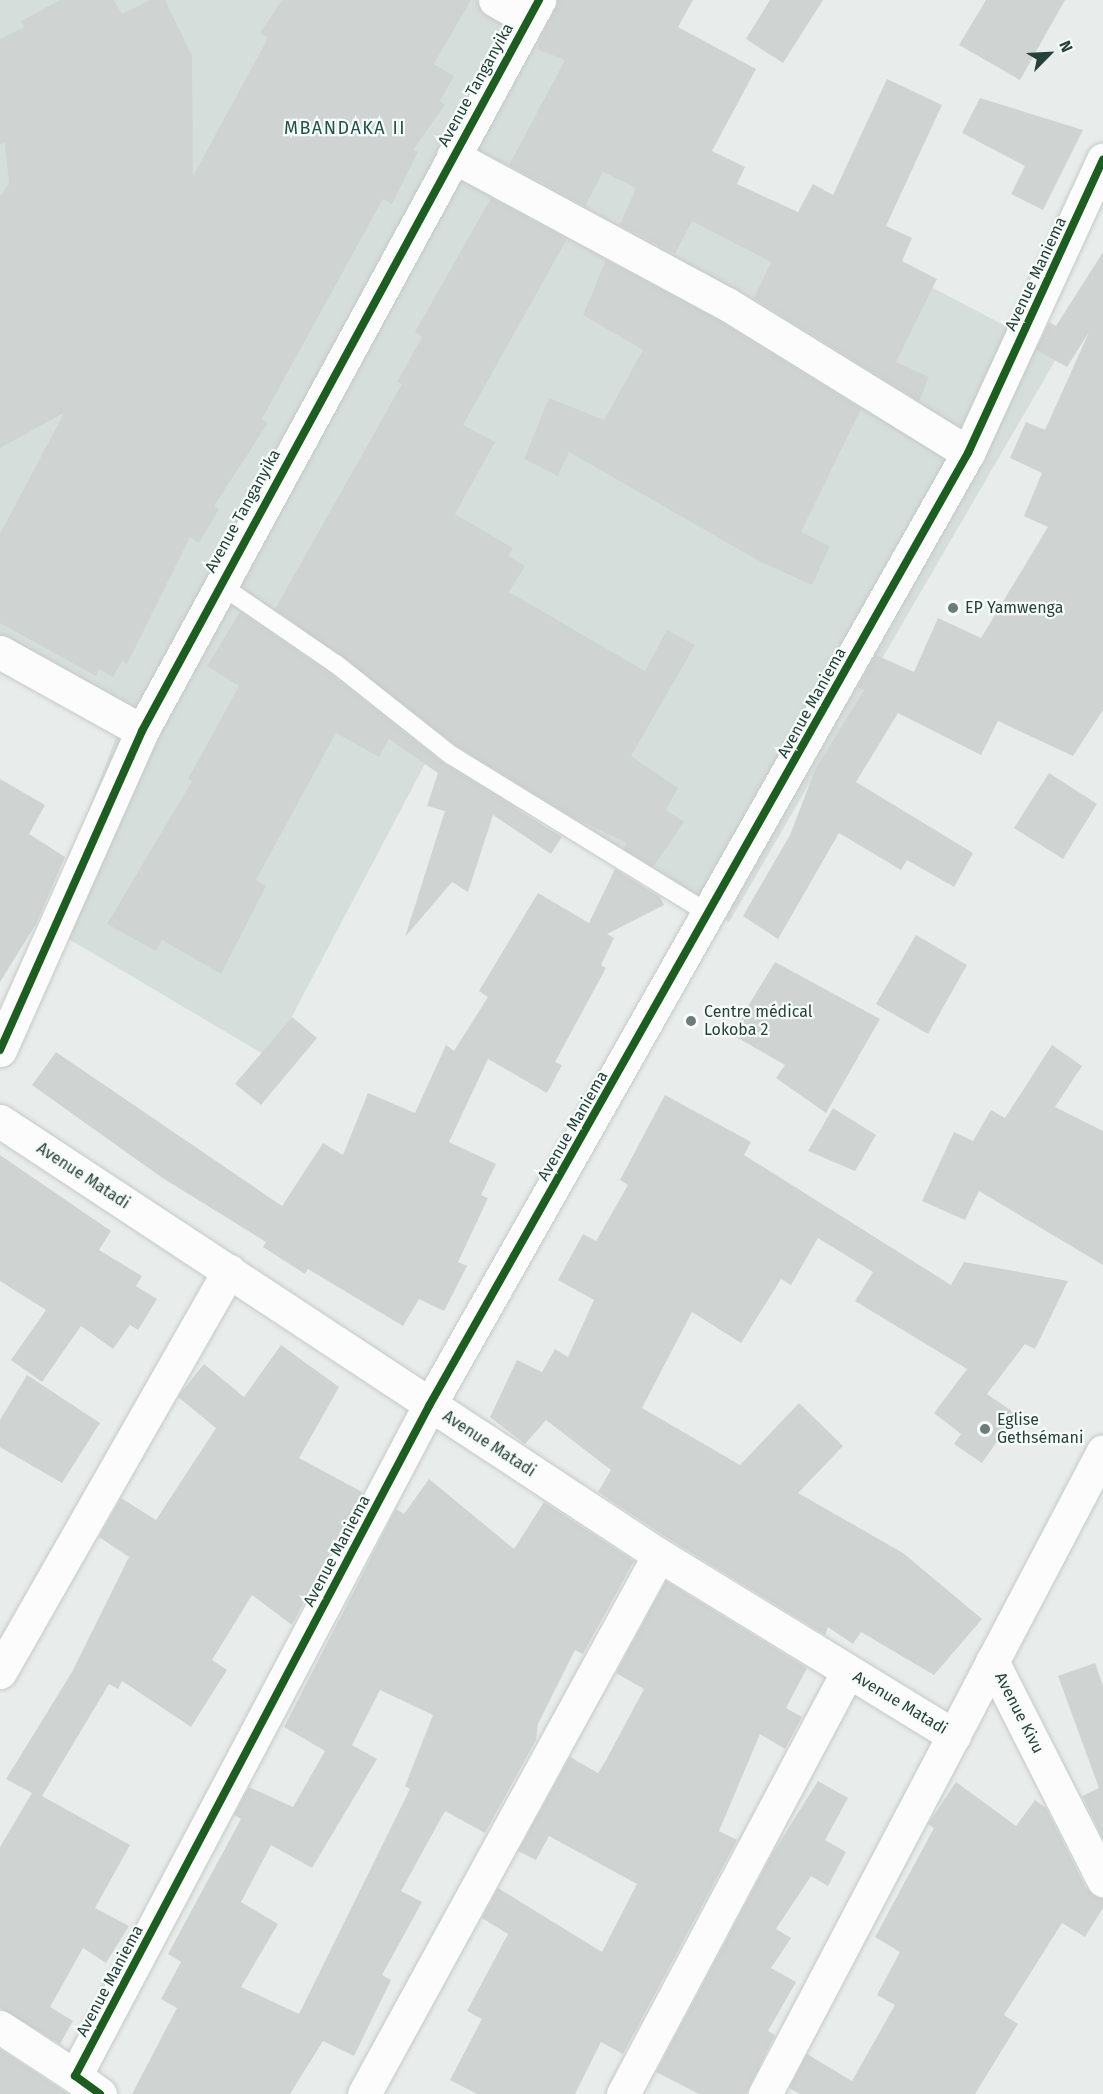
<!DOCTYPE html>
<meta charset="utf-8">
<style>
body{margin:0}
#map{position:relative;width:1103px;height:2094px;overflow:hidden;background:#e8edeb;font-family:"Fira Sans",sans-serif}
div>[style]{position:absolute}
.built>*{inset:0;background:#d6dedb}
.building>*{inset:0;background:#cfd4d2}
.roads{filter:drop-shadow(0 0 2px #c5cac8) drop-shadow(0 0 2px #c5cac8)}
.service>*{height:18px;margin:-9px;padding:0 9px;transform-origin:9px;border-radius:9px;background:#fcfcfc}
.minor>*{height:33px;margin:-16.5px;padding:0 16.5px;transform-origin:16.5px;border-radius:16.5px;background:#fcfcfc}
.cycleway>*{height:8px;margin:-4px;padding:0 4px;transform-origin:4px;border-radius:4px;background:#1b5e20}
.dots>*{width:16px;height:16px;translate:-50% -50%;box-sizing:border-box;border:3px solid #f7fbf9;border-radius:50%}
span{translate:-50% -50%;white-space:nowrap;text-align:center;line-height:1.15;-webkit-text-stroke:4.5px #f7fbf9;paint-order:stroke}
.street-label{font-size:16px;color:#24423a}
.poi-label{font-size:16px;color:#24423a}
.left{translate:0 -50%;text-align:left}
.neighbourhood-label{font-size:18px;color:#1f5548;letter-spacing:1.5px}
.north{position:absolute;left:1019px;top:24px;width:60px;height:60px;-webkit-text-stroke:4px #f7fbf9;paint-order:stroke;rotate:66deg;font-size:16px;font-weight:700;line-height:24px;text-align:center;color:#24423a}
.north::after{content:'';display:block;margin:auto;width:21px;height:27px;background:#24423a;clip-path:polygon(50% 0,100% 100%,50% 72%,0 100%)}
</style>
<div id="map">
<div class="built">
<div style="clip-path:polygon(0 0,516px 0,591px 43px,557px 91px,1059px 354px,729px 922px,427px 760px,270px 1058px,45px 925px,120px 727px,0 660px)"></div>
</div>
<div class="building">
<div style="clip-path:polygon(60px 0,114px 0,122px 14px,150px 0,165px 0,192px 56px,193px 176px,268px 38px,260px 33px,282px 0,471px 0,434px 64px,454px 76px,440px 101px,445px 105px,413px 150px,418px 152px,392px 204px,383px 199px,262px 419px,268px 423px,214px 506px,219px 509px,199px 543px,190px 537px,127px 664px,122px 661px,113px 677px,99px 669px,96px 676px,0 623px,0 534px,64px 413px,0 448px,0 196px,9px 184px,5px 143px,0 144px,0 39px,24px 27px,21px 21px)"></div>
<div style="clip-path:polygon(558px 0,693px 0,678px 27px,756px 69px,712px 151px,745px 167px,737px 184px,798px 212px,813px 184px,833px 195px,887px 79px,942px 105px,886px 226px,912px 238px,902px 261px,937px 279px,896px 362px,929px 377px,919px 401px,754px 298px,771px 262px,692px 221px,675px 254px,620px 225px,636px 188px,603px 172px,585px 206px,509px 165px,565px 60px,537px 49px)"></div>
<div style="clip-path:polygon(770px 0,823px 0,783px 63px,746px 39px)"></div>
<div style="clip-path:polygon(986px 0,1065px 0,1020px 80px,959px 45px)"></div>
<div style="clip-path:polygon(980px 98px,1083px 130px,1043px 210px,1011px 194px,1025px 166px,962px 133px)"></div>
<div style="clip-path:polygon(491px 198px,567px 239px,463px 425px,495px 442px,455px 514px,513px 548px,508px 556px,525px 566px,509px 592px,645px 671px,667px 630px,695px 645px,631px 756px,678px 788px,666px 810px,684px 822px,653px 867px,624px 849px,627px 843px,574px 818px,457px 746px,275px 609px,402px 384px,397px 382px,422px 337px,415px 332px)"></div>
<div style="clip-path:polygon(1103px 252px,1103px 710px,1073px 756px,998px 721px,981px 755px,898px 713px,856px 782px,973px 853px,954px 887px,907px 860px,901px 870px,839px 833px,778px 939px,743px 916px,790px 835px,815px 770px,864px 690px,858px 687px,876px 655px,914px 672px,938px 618px,981px 638px,1048px 527px,1024px 516px,1042px 473px,1010px 458px,1026px 422px,1045px 430px,1089px 332px,1067px 367px,1036px 350px,1049px 322px,1056px 326px)"></div>
<div style="clip-path:polygon(606px 260px,718px 320px,861px 409px,801px 532px,830px 546px,812px 585px,761px 562px,569px 452px,558px 476px,524px 459px,549px 398px,604px 420px,643px 350px,583px 315px)"></div>
<div style="clip-path:polygon(240px 612px,329px 673px,444px 764px,562px 837px,551px 854px,493px 815px,468px 892px,452px 882px,405px 937px,445px 811px,427px 806px,438px 773px,389px 739px,379px 757px,336px 733px,256px 880px,266px 886px,221px 974px,162px 940px,156px 951px,107px 924px,192px 781px,188px 779px,239px 686px,207px 666px)"></div>
<div style="clip-path:polygon(1049px 773px,1097px 804px,1063px 859px,1014px 828px)"></div>
<div style="clip-path:polygon(0 779px,45px 805px,29px 834px,65px 857px,36px 924px,0 982px)"></div>
<div style="clip-path:polygon(615px 869px,660px 897px,664px 905px,607px 934px,614px 938px,601px 965px,606px 968px,555px 1062px,562px 1065px,547px 1093px,488px 1059px,449px 1142px,496px 1164px,481px 1195px,488px 1198px,458px 1262px,467px 1266px,444px 1311px,419px 1299px,403px 1326px,308px 1269px,305px 1274px,263px 1247px,266px 1242px,161px 1177px,32px 1085px,56px 1052px,282px 1206px,323px 1143px,343px 1155px,368px 1093px,415px 1113px,446px 1045px,454px 1051px,488px 997px,479px 991px,538px 893px,589px 923px)"></div>
<div style="clip-path:polygon(916px 935px,967px 965px,928px 1034px,876px 1004px)"></div>
<div style="clip-path:polygon(775px 962px,880px 1019px,826px 1113px,776px 1078px,785px 1065px,731px 1034px)"></div>
<div style="clip-path:polygon(292px 1017px,317px 1038px,261px 1105px,235px 1084px)"></div>
<div style="clip-path:polygon(1052px 1045px,1082px 1066px,1055px 1107px,1103px 1131px,1103px 1265px,979px 1191px,965px 1220px,922px 1201px,954px 1132px,973px 1141px,991px 1110px,1005px 1118px)"></div>
<div style="clip-path:polygon(665px 1095px,751px 1142px,744px 1155px,951px 1285px,964px 1262px,1068px 1281px,1035px 1349px,1025px 1344px,987px 1394px,1016px 1414px,982px 1463px,954px 1444px,961px 1434px,934px 1413px,967px 1369px,855px 1301px,873px 1272px,818px 1238px,791px 1285px,781px 1279px,741px 1343px,692px 1312px,642px 1408px,740px 1465px,799px 1403px,843px 1446px,798px 1493px,903px 1553px,982px 1619px,934px 1675px,861px 1632px,853px 1644px,828px 1627px,825px 1635px,669px 1539px,598px 1492px,611px 1470px,546px 1420px,525px 1444px,490px 1417px,517px 1360px,542px 1372px,555px 1349px,568px 1357px,594px 1300px,558px 1280px,583px 1234px,596px 1241px,628px 1185px,620px 1180px)"></div>
<div style="clip-path:polygon(833px 1108px,876px 1135px,855px 1171px,808px 1151px)"></div>
<div style="clip-path:polygon(0 1155px,111px 1231px,99px 1250px,142px 1276px,136px 1286px,157px 1299px,138px 1330px,130px 1325px,113px 1349px,81px 1326px,42px 1382px,11px 1360px,46px 1310px,0 1281px)"></div>
<div style="clip-path:polygon(281px 1345px,339px 1387px,299px 1458px,362px 1492px,292px 1625px,252px 1595px,212px 1660px,227px 1670px,191px 1727px,122px 1681px,118px 1689px,109px 1684px,42px 1796px,130px 1845px,95px 1908px,129px 1926px,106px 1963px,83px 1948px,50px 2007px,73px 2021px,60px 2044px,0 2008px,0 1847px,32px 1793px,6px 1779px,72px 1672px,129px 1557px,99px 1537px,121px 1498px,156px 1520px,216px 1428px,178px 1397px,183px 1390px,204px 1364px,244px 1397px)"></div>
<div style="clip-path:polygon(27px 1375px,100px 1423px,62px 1483px,0 1447px,0 1420px)"></div>
<div style="clip-path:polygon(evenodd,429px 1479px,514px 1549px,544px 1502px,634px 1561px,583px 1654px,575px 1650px,538px 1724px,536px 1740px,485px 1833px,445px 1811px,401px 1891px,422px 1902px,382px 1975px,391px 1980px,354px 2056px,323px 2041px,290px 2094px,132px 2094px,177px 2008px,161px 1999px,181px 1962px,168px 1954px,241px 1819px,234px 1815px,249px 1787px,293px 1807px,325px 1751px,284px 1727px,396px 1509px,404px 1514px,429px 1479px,380px 1690px,433px 1715px,405px 1786px,410px 1789px,299px 2014px,241px 1987px,278px 1924px,241px 1902px,271px 1845px,312px 1868px,377px 1759px,352px 1745px,380px 1690px)"></div>
<div style="clip-path:polygon(666px 1581px,807px 1668px,786px 1708px,802px 1717px,785px 1749px,760px 1734px,719px 1831px,737px 1840px,623px 2054px,601px 2042px,575px 2094px,477px 2094px,450px 2080px,482px 2019px,467px 2011px,508px 1934px,482px 1918px,498px 1888px,602px 1952px,637px 1884px,549px 1836px,536px 1860px,518px 1851px,570px 1757px,598px 1773px,605px 1762px,644px 1689px,616px 1673px)"></div>
<div style="clip-path:polygon(1095px 1663px,1103px 1686px,1103px 1839px,1082px 1796px,1099px 1788px,1058px 1676px)"></div>
<div style="clip-path:polygon(818px 1781px,848px 1798px,825px 1840px,846px 1852px,828px 1886px,811px 1876px,776px 1929px,791px 1938px,771px 1968px,796px 1982px,768px 2031px,775px 2035px,746px 2094px,699px 2094px,656px 2072px,771px 1856px)"></div>
<div style="clip-path:polygon(956px 1782px,1016px 1826px,1035px 1800px,1046px 1808px,1086px 1888px,1103px 1899px,1103px 1908px,1085px 1937px,1062px 1923px,1004px 2015px,1018px 2024px,975px 2094px,800px 2094px,789px 2088px,807px 2054px,852px 2081px,895px 2005px,877px 1995px,900px 1952px,875px 1937px,934px 1828px,928px 1824px)"></div>
<div style="clip-path:polygon(0 2049px,64px 2091px,68px 2094px,0 2094px)"></div>
</div>
<div class="roads">
<div class="service">
<div style="left:219px;top:584px;width:142px;rotate:34.4deg"></div>
<div style="left:336px;top:664px;width:147px;rotate:38.4deg"></div>
<div style="left:451px;top:755px;width:303px;rotate:31.6deg"></div>
</div>
<div class="minor">
<div style="left:495px;top:0;width:38px;rotate:30deg"></div>
<div style="left:453px;top:156px;width:311px;rotate:28.4deg"></div>
<div style="left:727px;top:304px;width:283px;rotate:31.7deg"></div>
<div style="left:0;top:652px;width:162px;rotate:29.1deg"></div>
<div style="left:0;top:1050px;width:349px;rotate:-66deg"></div>
<div style="left:142px;top:731px;width:832px;rotate:-61.49deg"></div>
<div style="left:0;top:1121px;width:789px;rotate:33.37deg"></div>
<div style="left:659px;top:1555px;width:346px;rotate:31.5deg"></div>
<div style="left:992px;top:1661px;width:246px;rotate:63.1deg"></div>
<div style="left:0;top:1672px;width:462px;rotate:-60.3deg"></div>
<div style="left:0;top:2027px;width:90px;rotate:33.2deg"></div>
<div style="left:100px;top:2094px;width:31px;rotate:-144deg"></div>
<div style="left:75px;top:2076px;width:758px;rotate:-62.15deg"></div>
<div style="left:429px;top:1406px;width:1095px;rotate:-60.51deg"></div>
<div style="left:968px;top:453px;width:323px;rotate:-65.3deg"></div>
<div style="left:364px;top:2094px;width:614px;rotate:-61.31deg"></div>
<div style="left:623px;top:2094px;width:479px;rotate:-62deg"></div>
<div style="left:765px;top:2094px;width:726px;rotate:-62.27deg"></div>
</div>
</div>
<div class="cycleway">
<div style="left:0;top:1050px;width:349px;rotate:-66deg"></div>
<div style="left:142px;top:731px;width:832px;rotate:-61.49deg"></div>
<div style="left:100px;top:2094px;width:31px;rotate:-144deg"></div>
<div style="left:75px;top:2076px;width:758px;rotate:-62.15deg"></div>
<div style="left:429px;top:1406px;width:1095px;rotate:-60.51deg"></div>
<div style="left:968px;top:453px;width:323px;rotate:-65.3deg"></div>
</div>
<div class="dots">
<div style="left:953px;top:608px;background:#697e78"></div>
<div style="left:691px;top:1021px;background:#697e78"></div>
<div style="left:985px;top:1429px;background:#697e78"></div>
</div>
<div class="street-label">
<span style="left:476px;top:85px;rotate:-61deg">Avenue Tanganyika</span>
<span style="left:1036px;top:274px;rotate:-65deg">Avenue Maniema</span>
<span style="left:243px;top:511px;rotate:-61deg">Avenue Tanganyika</span>
<span style="left:812px;top:703px;rotate:-61deg">Avenue Maniema</span>
<span style="left:573px;top:1126px;rotate:-60deg">Avenue Maniema</span>
<span style="left:83px;top:1176px;rotate:33deg">Avenue Matadi</span>
<span style="left:489px;top:1444px;rotate:33deg">Avenue Matadi</span>
<span style="left:337px;top:1551px;rotate:-62deg">Avenue Maniema</span>
<span style="left:900px;top:1703px;rotate:31deg">Avenue Matadi</span>
<span style="left:1019px;top:1713px;rotate:63deg">Avenue Kivu</span>
<span style="left:110px;top:1981px;rotate:-62deg">Avenue Maniema</span>
</div>
<div class="poi-label">
<span class="left" style="left:965px;top:608px">EP Yamwenga</span>
<span class="left" style="left:704px;top:1021px">Centre médical<br>Lokoba 2</span>
<span class="left" style="left:997px;top:1429px">Eglise<br>Gethsémani</span>
</div>
<div class="neighbourhood-label">
<span style="left:345px;top:128px">MBANDAKA II</span>
</div>
<div class="north">N</div>
</div>
